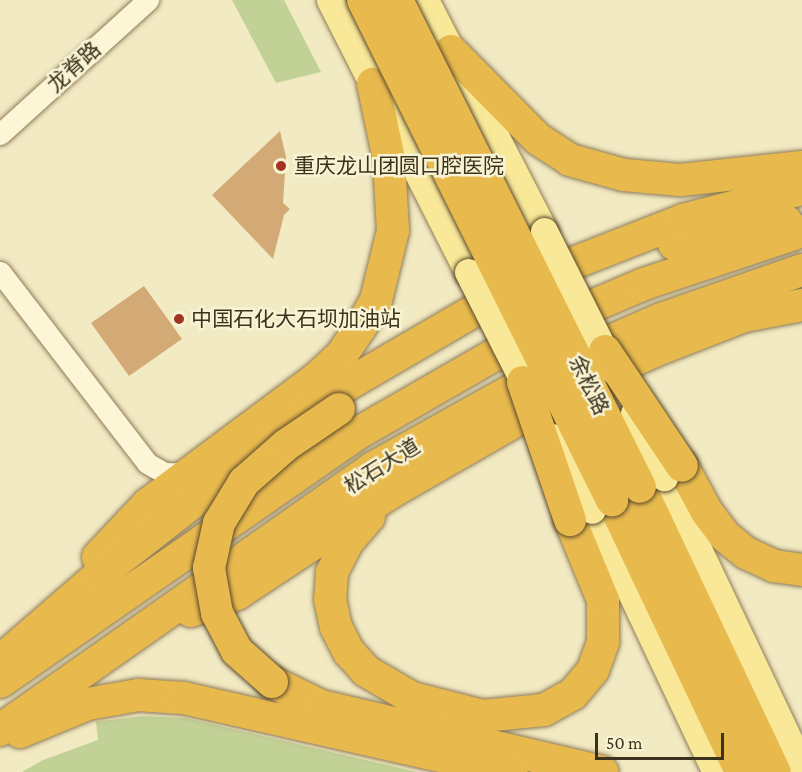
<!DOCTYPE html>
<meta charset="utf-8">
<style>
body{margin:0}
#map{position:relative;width:802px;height:772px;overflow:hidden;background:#f2eac3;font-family:"Crimson Pro","Noto Sans SC",serif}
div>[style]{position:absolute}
.green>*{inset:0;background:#c2d196}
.building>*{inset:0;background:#d3aa76}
.roads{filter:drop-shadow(0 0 2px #8e7c58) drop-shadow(0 0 2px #8e7c58)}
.minor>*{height:21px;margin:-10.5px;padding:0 10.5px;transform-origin:10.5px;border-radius:10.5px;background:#fcf6d7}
.major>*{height:27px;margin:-13.5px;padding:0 13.5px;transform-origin:13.5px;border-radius:13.5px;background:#f8e898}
.highway>*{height:32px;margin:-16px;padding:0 16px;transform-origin:16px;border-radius:16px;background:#e8ba4d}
.bridges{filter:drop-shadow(0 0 2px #5b492c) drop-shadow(0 0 2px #5b492c)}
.major-bridge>*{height:27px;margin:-13.5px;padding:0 13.5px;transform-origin:13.5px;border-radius:13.5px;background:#f8e898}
.highway-bridge>*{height:32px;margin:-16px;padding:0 16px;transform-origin:16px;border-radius:16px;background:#e8ba4d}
.dots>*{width:16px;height:16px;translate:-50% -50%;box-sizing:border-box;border:3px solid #f8f3d3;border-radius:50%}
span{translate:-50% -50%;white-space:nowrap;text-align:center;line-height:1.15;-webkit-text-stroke:5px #f8f3d3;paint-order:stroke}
.street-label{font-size:21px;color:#3c311d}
.poi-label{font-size:21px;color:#3c311d}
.left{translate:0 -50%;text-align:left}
.scale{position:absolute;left:595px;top:733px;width:129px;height:27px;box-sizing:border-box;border:3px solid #3c311d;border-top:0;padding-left:8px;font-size:18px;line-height:21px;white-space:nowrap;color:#3c311d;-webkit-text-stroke:4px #f8f3d3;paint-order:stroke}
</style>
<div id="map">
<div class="green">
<div style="clip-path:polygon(232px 0,284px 0,321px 72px,276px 83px)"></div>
<div style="clip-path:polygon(142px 716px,185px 718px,417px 772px,22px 772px,43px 760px,98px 740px,96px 722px)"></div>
</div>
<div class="building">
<div style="clip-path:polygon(280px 131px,286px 157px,283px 203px,290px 209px,284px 215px,273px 259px,212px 195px)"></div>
<div style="clip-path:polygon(144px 286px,182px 339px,129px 376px,91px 323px)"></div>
</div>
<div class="roads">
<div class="minor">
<div style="left:0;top:134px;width:200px;rotate:-42.2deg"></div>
<div style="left:0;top:272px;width:241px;rotate:52.4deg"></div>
<div style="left:147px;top:463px;width:20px;rotate:30deg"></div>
<div style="left:164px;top:473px;width:24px;rotate:2deg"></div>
</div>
<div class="major">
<div style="left:330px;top:0;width:305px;rotate:63.1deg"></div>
<div style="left:425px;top:0;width:260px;rotate:62.7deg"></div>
<div style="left:664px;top:477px;width:321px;rotate:64.6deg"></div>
<div style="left:592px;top:510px;width:290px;rotate:64.7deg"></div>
</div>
<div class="highway">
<div style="left:451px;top:51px;width:124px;rotate:45.3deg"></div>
<div style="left:538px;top:139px;width:38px;rotate:33deg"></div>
<div style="left:570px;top:160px;width:56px;rotate:15.5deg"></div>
<div style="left:624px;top:175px;width:56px;rotate:5.1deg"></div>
<div style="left:680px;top:180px;width:123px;rotate:-6.1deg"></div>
<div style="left:674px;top:244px;width:78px;rotate:-14deg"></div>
<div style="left:750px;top:225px;width:36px;rotate:-6deg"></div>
<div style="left:682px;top:466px;width:52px;rotate:61.5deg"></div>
<div style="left:707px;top:512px;width:30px;rotate:53deg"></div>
<div style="left:725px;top:536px;width:27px;rotate:39deg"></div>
<div style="left:746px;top:553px;width:31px;rotate:25deg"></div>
<div style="left:774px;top:566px;width:28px;rotate:8deg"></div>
<div style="left:640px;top:487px;width:315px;rotate:64.7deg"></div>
<div style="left:612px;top:500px;width:301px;rotate:64.6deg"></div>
<div style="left:369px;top:517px;width:32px;rotate:131deg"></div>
<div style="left:348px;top:541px;width:36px;rotate:117deg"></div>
<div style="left:332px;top:573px;width:26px;rotate:94deg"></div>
<div style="left:330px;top:599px;width:29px;rotate:78deg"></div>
<div style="left:336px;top:627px;width:28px;rotate:63deg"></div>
<div style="left:349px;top:652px;width:25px;rotate:48deg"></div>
<div style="left:366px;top:671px;width:53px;rotate:30.4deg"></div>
<div style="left:412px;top:698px;width:73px;rotate:14.2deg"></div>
<div style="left:483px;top:716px;width:61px;rotate:-5.6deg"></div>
<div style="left:544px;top:710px;width:33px;rotate:-29deg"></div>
<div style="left:573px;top:694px;width:31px;rotate:-50deg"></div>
<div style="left:593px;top:670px;width:30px;rotate:-70deg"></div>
<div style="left:603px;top:642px;width:42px;rotate:-90deg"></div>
<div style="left:603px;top:600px;width:87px;rotate:-112.4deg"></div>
<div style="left:98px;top:557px;width:73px;rotate:-46.7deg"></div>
<div style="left:148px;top:504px;width:209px;rotate:-36.7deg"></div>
<div style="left:316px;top:379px;width:34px;rotate:-43deg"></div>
<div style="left:341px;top:356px;width:34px;rotate:-56deg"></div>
<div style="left:360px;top:328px;width:32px;rotate:-60deg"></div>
<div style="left:376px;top:300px;width:71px;rotate:-76.2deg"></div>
<div style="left:393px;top:231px;width:72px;rotate:-93.2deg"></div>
<div style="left:389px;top:159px;width:77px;rotate:-102deg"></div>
<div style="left:191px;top:611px;width:49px;rotate:-20.3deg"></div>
<div style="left:237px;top:594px;width:183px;rotate:-33.4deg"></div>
<div style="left:390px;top:493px;width:207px;rotate:-29.9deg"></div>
<div style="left:569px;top:390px;width:94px;rotate:-24.6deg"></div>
<div style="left:654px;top:351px;width:97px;rotate:-21.3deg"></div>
<div style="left:744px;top:316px;width:59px;rotate:-10.7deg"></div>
<div style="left:5px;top:657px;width:122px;rotate:-41deg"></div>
<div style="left:97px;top:577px;width:297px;rotate:-38deg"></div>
<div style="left:331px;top:394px;width:219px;rotate:-30.2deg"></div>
<div style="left:520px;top:284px;width:175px;rotate:-21.4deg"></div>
<div style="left:683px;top:220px;width:123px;rotate:-14.6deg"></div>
<div style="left:0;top:682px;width:432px;rotate:-34.8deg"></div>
<div style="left:355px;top:435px;width:215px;rotate:-29.9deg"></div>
<div style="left:541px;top:328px;width:112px;rotate:-23.1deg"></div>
<div style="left:644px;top:284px;width:167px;rotate:-18.5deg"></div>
<div style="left:272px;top:682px;width:55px;rotate:26.1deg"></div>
<div style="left:321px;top:706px;width:289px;rotate:13.2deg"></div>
<div style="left:0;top:730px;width:456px;rotate:-35.1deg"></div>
<div style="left:373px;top:468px;width:213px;rotate:-29.2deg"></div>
<div style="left:559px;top:364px;width:111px;rotate:-23.8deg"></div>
<div style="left:661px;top:319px;width:149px;rotate:-19.2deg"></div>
<div style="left:20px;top:732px;width:74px;rotate:-22.4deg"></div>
<div style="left:88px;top:704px;width:51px;rotate:-10.2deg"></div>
<div style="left:138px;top:695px;width:45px;rotate:3.8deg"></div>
<div style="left:183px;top:698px;width:337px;rotate:12.7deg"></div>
</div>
</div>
<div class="bridges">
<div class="major-bridge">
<div style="left:544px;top:231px;width:156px;rotate:63.3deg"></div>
<div style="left:468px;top:272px;width:144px;rotate:63.1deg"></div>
<div style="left:634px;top:413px;width:71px;rotate:64.9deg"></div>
<div style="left:552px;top:437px;width:83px;rotate:61.3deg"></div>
</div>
<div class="highway-bridge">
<div style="left:363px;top:0;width:559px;rotate:63.53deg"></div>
<div style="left:397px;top:0;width:544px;rotate:63.48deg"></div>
<div style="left:605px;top:351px;width:138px;rotate:56.2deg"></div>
<div style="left:523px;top:382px;width:146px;rotate:71.2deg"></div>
<div style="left:272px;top:682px;width:47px;rotate:-138.5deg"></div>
<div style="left:237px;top:651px;width:43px;rotate:-117.8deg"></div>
<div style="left:217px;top:613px;width:46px;rotate:-100.1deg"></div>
<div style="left:209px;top:568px;width:46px;rotate:-77.5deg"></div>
<div style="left:219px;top:523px;width:48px;rotate:-58.6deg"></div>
<div style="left:244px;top:482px;width:56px;rotate:-41.4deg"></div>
<div style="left:286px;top:445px;width:64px;rotate:-34.2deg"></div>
</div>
</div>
<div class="dots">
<div style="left:281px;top:166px;background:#a23423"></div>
<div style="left:179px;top:319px;background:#a23423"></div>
</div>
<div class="street-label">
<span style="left:74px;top:67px;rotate:-42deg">龙脊路</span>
<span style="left:589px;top:385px;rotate:64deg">余松路</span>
<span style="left:382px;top:466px;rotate:-32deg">松石大道</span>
</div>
<div class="poi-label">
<span class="left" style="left:294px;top:166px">重庆龙山团圆口腔医院</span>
<span class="left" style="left:191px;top:319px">中国石化大石坝加油站</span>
</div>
<div class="scale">50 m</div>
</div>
